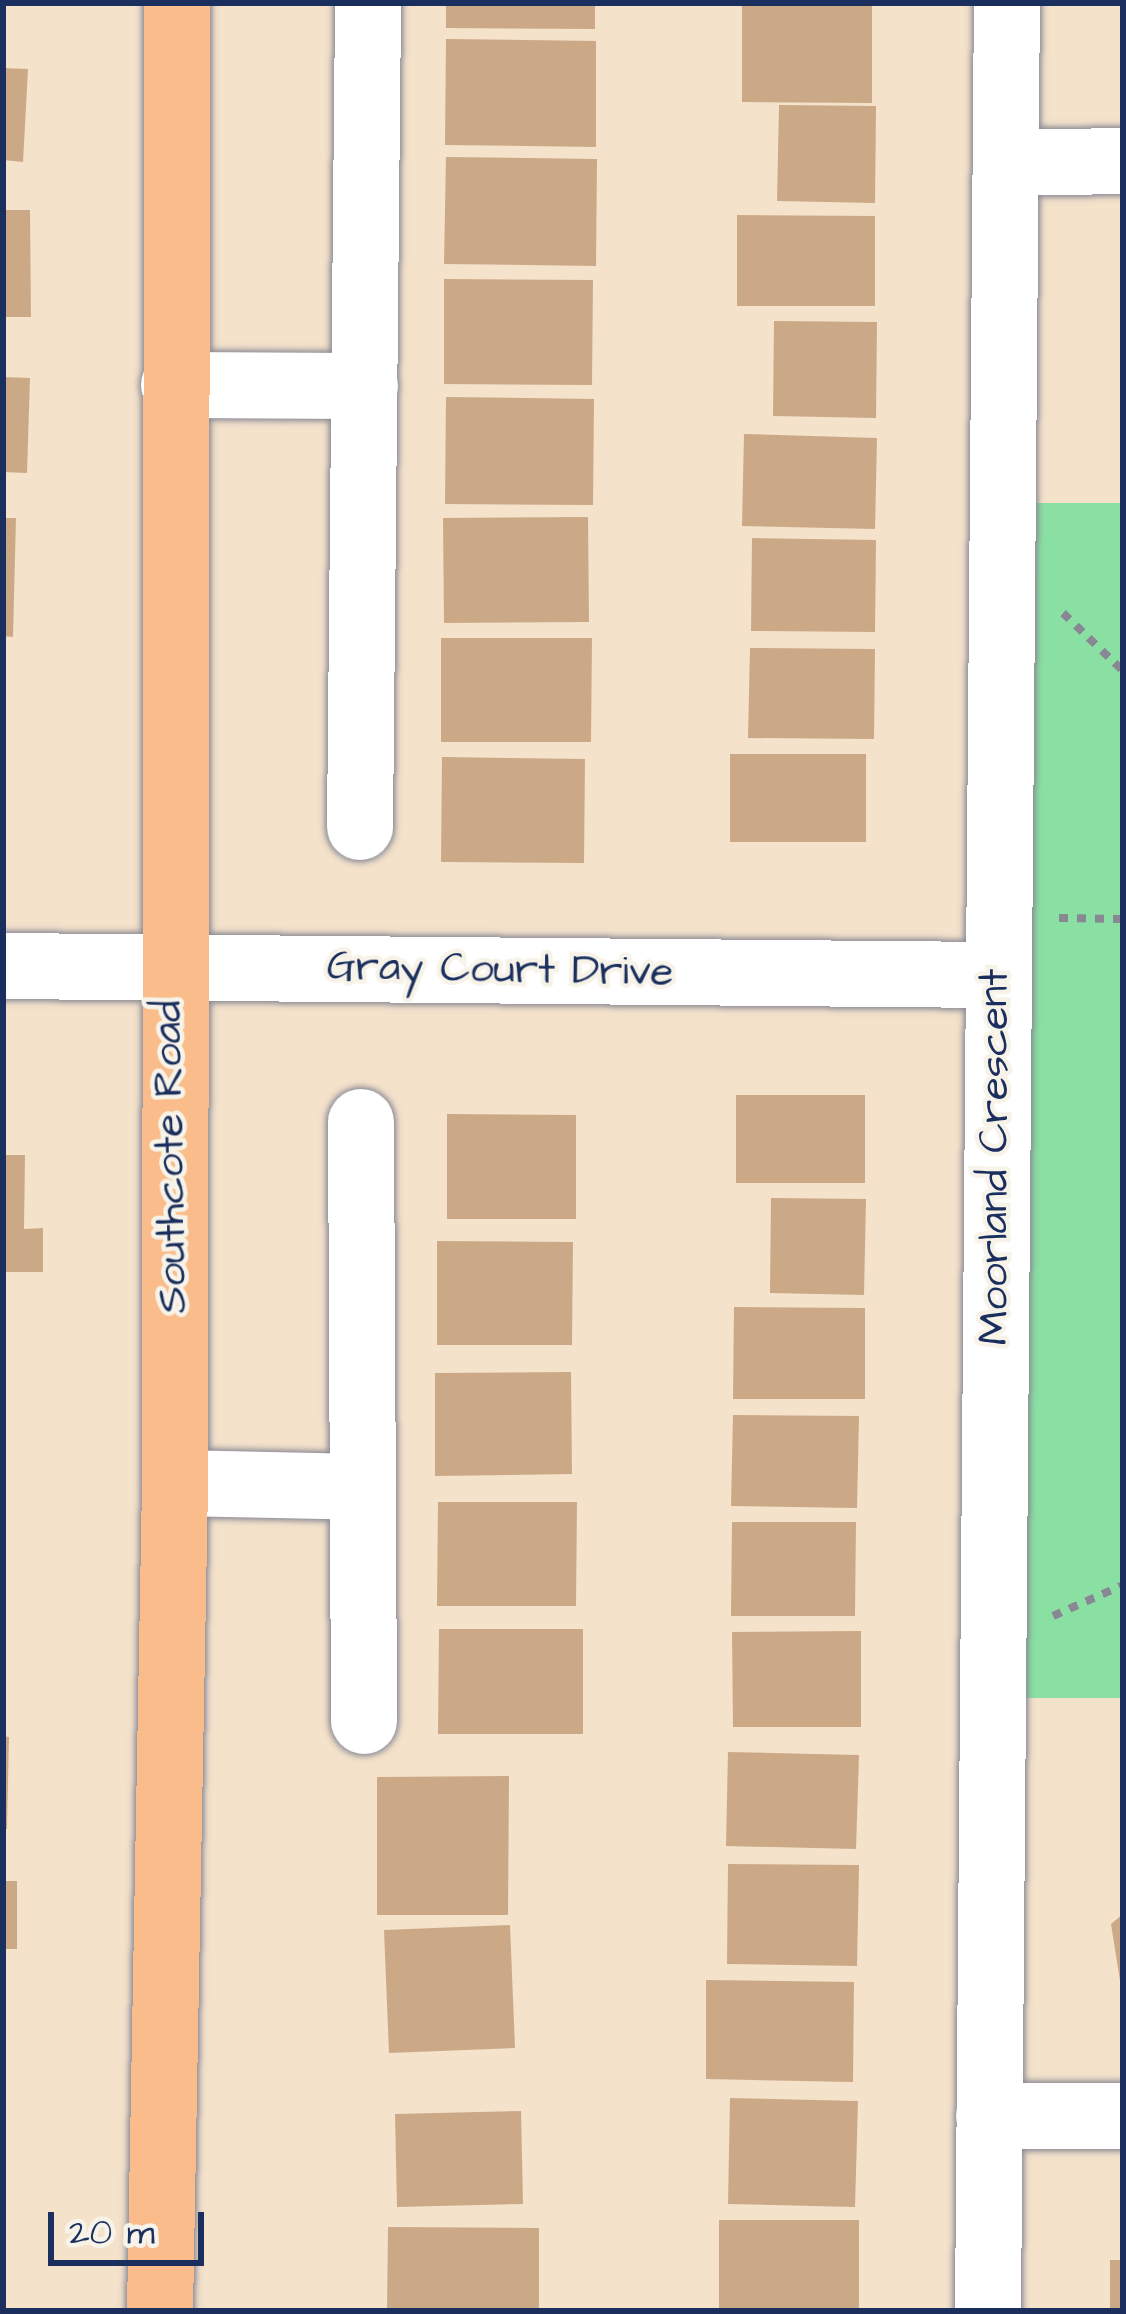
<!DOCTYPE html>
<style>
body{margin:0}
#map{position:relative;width:1126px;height:2314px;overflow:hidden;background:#f4e2cb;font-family:"Architects Daughter",sans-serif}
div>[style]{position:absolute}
.green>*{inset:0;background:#8ae0a2}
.building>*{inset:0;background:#cba986}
.path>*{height:8px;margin-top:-4px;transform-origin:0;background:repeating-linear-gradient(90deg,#888894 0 9px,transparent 0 18px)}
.roads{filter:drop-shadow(0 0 3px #888894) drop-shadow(0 0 3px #888894)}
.minor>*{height:66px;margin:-33px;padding:0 33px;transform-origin:33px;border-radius:33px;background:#fff}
.major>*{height:66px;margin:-33px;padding:0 33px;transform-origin:33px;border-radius:33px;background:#f9bc8a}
span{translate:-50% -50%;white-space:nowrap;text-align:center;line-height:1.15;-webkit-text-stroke:9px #f7f3e8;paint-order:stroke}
.street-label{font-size:42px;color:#1b2f5e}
.frame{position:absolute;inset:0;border:6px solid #1b2f5e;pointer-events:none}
.scale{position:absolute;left:48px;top:2212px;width:156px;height:54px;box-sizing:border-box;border:6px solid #1b2f5e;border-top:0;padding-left:15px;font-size:36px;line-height:42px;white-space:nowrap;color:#1b2f5e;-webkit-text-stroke:9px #f7f3e8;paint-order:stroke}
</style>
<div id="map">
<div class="green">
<div style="clip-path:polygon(1036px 503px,1123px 503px,1123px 1698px,1022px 1698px)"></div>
</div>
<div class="building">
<div style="clip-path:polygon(446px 3px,595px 3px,595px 29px,446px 28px)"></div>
<div style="clip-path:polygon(742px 3px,872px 3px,872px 103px,742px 102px)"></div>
<div style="clip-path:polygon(446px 39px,596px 41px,596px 147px,445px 145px)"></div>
<div style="clip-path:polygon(3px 68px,28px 69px,23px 162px,3px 160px)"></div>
<div style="clip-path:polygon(779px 105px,876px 106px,875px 203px,777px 201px)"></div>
<div style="clip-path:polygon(446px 157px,597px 159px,596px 266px,444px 264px)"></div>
<div style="clip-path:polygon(3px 210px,30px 210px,31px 317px,3px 317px)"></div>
<div style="clip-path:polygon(737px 215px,875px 216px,875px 306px,737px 306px)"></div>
<div style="clip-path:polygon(444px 279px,593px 280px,592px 385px,444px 384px)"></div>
<div style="clip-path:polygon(774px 321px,877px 322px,876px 418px,773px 416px)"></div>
<div style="clip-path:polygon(3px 377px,30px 378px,27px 473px,3px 472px)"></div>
<div style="clip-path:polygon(446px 397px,594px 399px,593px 505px,445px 504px)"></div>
<div style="clip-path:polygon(744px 434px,877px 438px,875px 529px,742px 526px)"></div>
<div style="clip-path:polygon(588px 517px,589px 622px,444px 623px,443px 518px)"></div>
<div style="clip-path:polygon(3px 518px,16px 518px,13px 637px,3px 636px)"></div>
<div style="clip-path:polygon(752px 538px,876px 540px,875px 632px,751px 631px)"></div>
<div style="clip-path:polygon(441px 638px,592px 638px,591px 742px,441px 742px)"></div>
<div style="clip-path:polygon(750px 648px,875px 649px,874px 739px,748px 738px)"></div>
<div style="clip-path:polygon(730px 754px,866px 754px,866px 842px,730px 842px)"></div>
<div style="clip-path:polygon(442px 757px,585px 759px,584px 863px,441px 862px)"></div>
<div style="clip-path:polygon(736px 1095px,865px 1095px,865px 1183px,736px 1183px)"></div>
<div style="clip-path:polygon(447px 1114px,576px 1115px,576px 1219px,447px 1219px)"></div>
<div style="clip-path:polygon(3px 1155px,25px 1155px,24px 1229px,43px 1228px,43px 1272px,3px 1272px)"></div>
<div style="clip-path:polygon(771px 1198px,866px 1199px,864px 1295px,770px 1293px)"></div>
<div style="clip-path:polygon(437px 1241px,573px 1242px,572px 1345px,437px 1345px)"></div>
<div style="clip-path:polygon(734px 1307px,865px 1308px,865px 1399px,733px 1399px)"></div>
<div style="clip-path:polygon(571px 1372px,572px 1474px,435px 1476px,435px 1373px)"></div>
<div style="clip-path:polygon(733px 1415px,859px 1416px,857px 1508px,731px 1506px)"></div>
<div style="clip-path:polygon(438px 1502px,577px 1502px,576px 1606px,437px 1606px)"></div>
<div style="clip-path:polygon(732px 1522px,856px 1522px,855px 1616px,731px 1616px)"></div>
<div style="clip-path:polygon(439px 1629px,583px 1629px,583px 1734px,438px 1734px)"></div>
<div style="clip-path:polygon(861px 1631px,861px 1727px,733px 1727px,732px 1632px)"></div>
<div style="clip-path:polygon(3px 1736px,9px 1737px,7px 1829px,3px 1829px)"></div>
<div style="clip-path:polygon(728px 1752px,859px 1755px,856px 1849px,726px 1846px)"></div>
<div style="clip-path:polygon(509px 1776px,508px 1915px,377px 1915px,377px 1777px)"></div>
<div style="clip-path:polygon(728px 1864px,859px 1865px,857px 1966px,727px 1964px)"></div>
<div style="clip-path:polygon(3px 1881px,17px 1881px,17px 1949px,3px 1949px)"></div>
<div style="clip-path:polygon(1123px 1914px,1123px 1987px,1121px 1987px,1111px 1924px)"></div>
<div style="clip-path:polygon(510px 1925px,515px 2048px,389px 2053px,384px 1930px)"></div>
<div style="clip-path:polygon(706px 1980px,854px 1982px,853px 2082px,706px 2079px)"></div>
<div style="clip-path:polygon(730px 2098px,858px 2101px,855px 2207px,728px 2204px)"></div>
<div style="clip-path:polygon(521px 2111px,523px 2204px,397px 2207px,395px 2114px)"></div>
<div style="clip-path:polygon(719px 2220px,859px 2220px,859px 2311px,719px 2311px)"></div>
<div style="clip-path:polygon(388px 2227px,539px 2228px,539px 2311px,387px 2311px)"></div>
<div style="clip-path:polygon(1110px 2260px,1123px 2260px,1123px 2311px,1110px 2311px)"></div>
</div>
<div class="path">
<div style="left:1063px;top:613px;width:83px;rotate:44deg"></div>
<div style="left:1059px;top:918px;width:64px;rotate:0.9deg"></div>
<div style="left:1053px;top:1616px;width:77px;rotate:-23.9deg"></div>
</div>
<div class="roads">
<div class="minor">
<div style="left:1006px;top:163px;width:117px;rotate:-1deg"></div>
<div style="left:174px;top:385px;width:191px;rotate:0.3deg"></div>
<div style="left:360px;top:827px;width:824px;rotate:-89.44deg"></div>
<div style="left:3px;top:966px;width:993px;rotate:0.52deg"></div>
<div style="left:361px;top:1122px;width:599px;rotate:89.71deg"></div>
<div style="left:175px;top:1483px;width:188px;rotate:1.2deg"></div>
<div style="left:989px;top:2116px;width:134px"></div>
<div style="left:988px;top:2311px;width:2308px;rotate:-89.53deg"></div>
</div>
<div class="major">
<div style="left:160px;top:2311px;width:828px;rotate:-88.96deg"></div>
<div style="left:175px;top:1483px;width:1480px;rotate:-89.92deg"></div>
</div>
</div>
<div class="street-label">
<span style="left:500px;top:970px;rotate:1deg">Gray Court Drive</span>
<span style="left:171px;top:1157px;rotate:-91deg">Southcote Road</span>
<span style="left:995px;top:1157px;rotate:-90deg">Moorland Crescent</span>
</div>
<div class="frame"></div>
<div class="scale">20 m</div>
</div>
